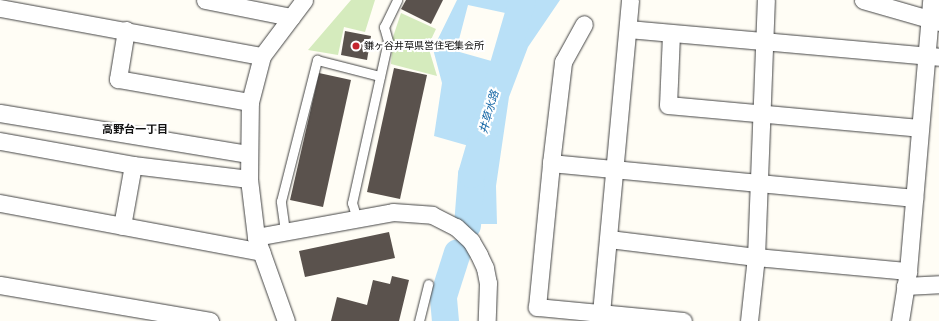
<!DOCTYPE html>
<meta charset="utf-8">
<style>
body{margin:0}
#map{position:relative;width:939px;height:321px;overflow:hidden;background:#fffdf5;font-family:"Playfair Display","Noto Sans JP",serif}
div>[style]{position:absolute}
.green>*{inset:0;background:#d5ebbd}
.water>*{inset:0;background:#b9e0f7}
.river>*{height:27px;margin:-13.5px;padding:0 13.5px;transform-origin:13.5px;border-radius:13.5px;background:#b9e0f7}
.building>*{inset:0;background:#5a524d}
.roads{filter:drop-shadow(0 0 1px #444) drop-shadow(0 0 1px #444)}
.lane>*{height:9px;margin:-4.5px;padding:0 4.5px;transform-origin:4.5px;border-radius:4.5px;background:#fff}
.street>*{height:17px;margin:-8.5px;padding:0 8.5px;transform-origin:8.5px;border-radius:8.5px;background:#fff}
.dots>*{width:11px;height:11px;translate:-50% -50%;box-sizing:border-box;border:2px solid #fff;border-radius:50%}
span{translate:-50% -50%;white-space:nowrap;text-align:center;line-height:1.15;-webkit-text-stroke:4px #fff;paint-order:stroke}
.poi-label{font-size:10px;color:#111}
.left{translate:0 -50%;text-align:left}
.water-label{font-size:11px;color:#1768a6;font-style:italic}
.neighbourhood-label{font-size:11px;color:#111;font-weight:700}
</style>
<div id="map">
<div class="green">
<div style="clip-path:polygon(351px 0,375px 0,365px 32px,344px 27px,338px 55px,308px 50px)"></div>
<div style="clip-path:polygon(401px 13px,436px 29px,428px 46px,437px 76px,391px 64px,393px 37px)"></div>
</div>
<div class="water">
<div style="clip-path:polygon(457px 0,513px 0,510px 14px,468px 5px,456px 51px,495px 62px,469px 146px,434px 136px,442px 83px,433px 49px)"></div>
<div style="clip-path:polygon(532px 0,560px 0,528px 47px,509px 97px,496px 186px,497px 224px,478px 224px,481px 171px)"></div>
</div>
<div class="river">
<div style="left:467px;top:225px;width:51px;rotate:-85.5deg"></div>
<div style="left:471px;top:174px;width:181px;rotate:-73.7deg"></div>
<div style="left:445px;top:321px;width:25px;rotate:-95deg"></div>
<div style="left:443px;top:296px;width:46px;rotate:-72.3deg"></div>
</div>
<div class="building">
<div style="clip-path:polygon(406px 0,443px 0,431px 24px,401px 9px)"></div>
<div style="clip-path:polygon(345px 31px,371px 36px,367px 60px,341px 55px)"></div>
<div style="clip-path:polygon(394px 68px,427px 75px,400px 199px,367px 192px)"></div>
<div style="clip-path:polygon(319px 73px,351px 80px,323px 207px,290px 200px)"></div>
<div style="clip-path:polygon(389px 232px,395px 258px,305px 277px,299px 251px)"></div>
<div style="clip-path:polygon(392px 276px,409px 280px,399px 321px,331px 321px,337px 297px,367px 305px,373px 280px,390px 284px)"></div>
</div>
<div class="roads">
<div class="lane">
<div style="left:357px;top:219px;width:17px;rotate:-107deg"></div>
<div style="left:352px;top:203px;width:166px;rotate:-77.5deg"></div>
<div style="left:388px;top:41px;width:15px;rotate:-106deg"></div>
<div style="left:384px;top:27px;width:30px;rotate:-64deg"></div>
<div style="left:285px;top:231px;width:30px;rotate:-98deg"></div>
<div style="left:281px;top:201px;width:146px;rotate:-75.7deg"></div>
<div style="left:317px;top:60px;width:65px;rotate:14.3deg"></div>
<div style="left:419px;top:321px;width:38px;rotate:-76deg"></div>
</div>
<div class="street">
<div style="left:205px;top:0;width:88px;rotate:11.2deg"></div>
<div style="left:863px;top:0;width:79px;rotate:16.1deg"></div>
<div style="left:0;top:8px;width:266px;rotate:10.4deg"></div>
<div style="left:628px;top:29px;width:312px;rotate:5.1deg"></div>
<div style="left:126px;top:30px;width:50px;rotate:99.3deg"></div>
<div style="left:118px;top:79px;width:134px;rotate:9.9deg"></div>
<div style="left:671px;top:34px;width:71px;rotate:92.4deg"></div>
<div style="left:668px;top:105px;width:252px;rotate:5.2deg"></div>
<div style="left:0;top:113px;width:252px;rotate:9.4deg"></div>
<div style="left:0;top:141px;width:135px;rotate:10.2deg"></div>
<div style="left:133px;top:165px;width:117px;rotate:6.9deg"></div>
<div style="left:551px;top:163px;width:102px;rotate:-83.2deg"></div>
<div style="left:563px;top:62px;width:43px;rotate:-61.1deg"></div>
<div style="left:0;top:203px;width:266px;rotate:10.6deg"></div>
<div style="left:122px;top:226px;width:62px;rotate:-79.8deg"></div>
<div style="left:256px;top:237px;width:139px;rotate:-10.3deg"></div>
<div style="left:393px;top:212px;width:39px;rotate:4deg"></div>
<div style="left:432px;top:215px;width:27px;rotate:27deg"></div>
<div style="left:456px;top:227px;width:21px;rotate:43deg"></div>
<div style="left:471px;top:241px;width:16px;rotate:60deg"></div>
<div style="left:479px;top:255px;width:14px;rotate:65deg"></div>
<div style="left:485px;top:268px;width:15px;rotate:79deg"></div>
<div style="left:488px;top:283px;width:38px;rotate:92deg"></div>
<div style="left:609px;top:239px;width:148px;rotate:7deg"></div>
<div style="left:756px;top:257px;width:153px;rotate:5.3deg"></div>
<div style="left:0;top:285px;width:213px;rotate:9.7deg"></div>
<div style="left:905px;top:286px;width:34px;rotate:-3deg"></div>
<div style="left:601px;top:313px;width:314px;rotate:-84.7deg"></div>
<div style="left:286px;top:321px;width:89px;rotate:-109.7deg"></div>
<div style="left:256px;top:237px;width:58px;rotate:-96.9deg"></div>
<div style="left:249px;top:179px;width:77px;rotate:-89.3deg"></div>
<div style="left:250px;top:102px;width:48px;rotate:-75.4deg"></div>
<div style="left:262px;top:56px;width:70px;rotate:-53.1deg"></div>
<div style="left:683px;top:321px;width:147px;rotate:-174.5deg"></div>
<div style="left:537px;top:307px;width:145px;rotate:-84.4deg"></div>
<div style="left:551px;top:163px;width:365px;rotate:5.5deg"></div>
<div style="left:749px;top:321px;width:64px;rotate:-83.8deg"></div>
<div style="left:756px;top:257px;width:257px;rotate:-87.8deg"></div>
<div style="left:900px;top:321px;width:51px;rotate:-80.9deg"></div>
<div style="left:908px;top:271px;width:272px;rotate:-85.1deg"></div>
</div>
</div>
<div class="dots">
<div style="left:356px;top:46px;background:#c4262e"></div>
</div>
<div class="poi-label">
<span class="left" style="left:364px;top:46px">鎌ヶ谷井草県営住宅集会所</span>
</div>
<div class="water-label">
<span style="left:489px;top:112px;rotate:-74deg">井草水路</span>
</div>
<div class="neighbourhood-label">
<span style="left:135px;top:129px">高野台一丁目</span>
</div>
</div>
